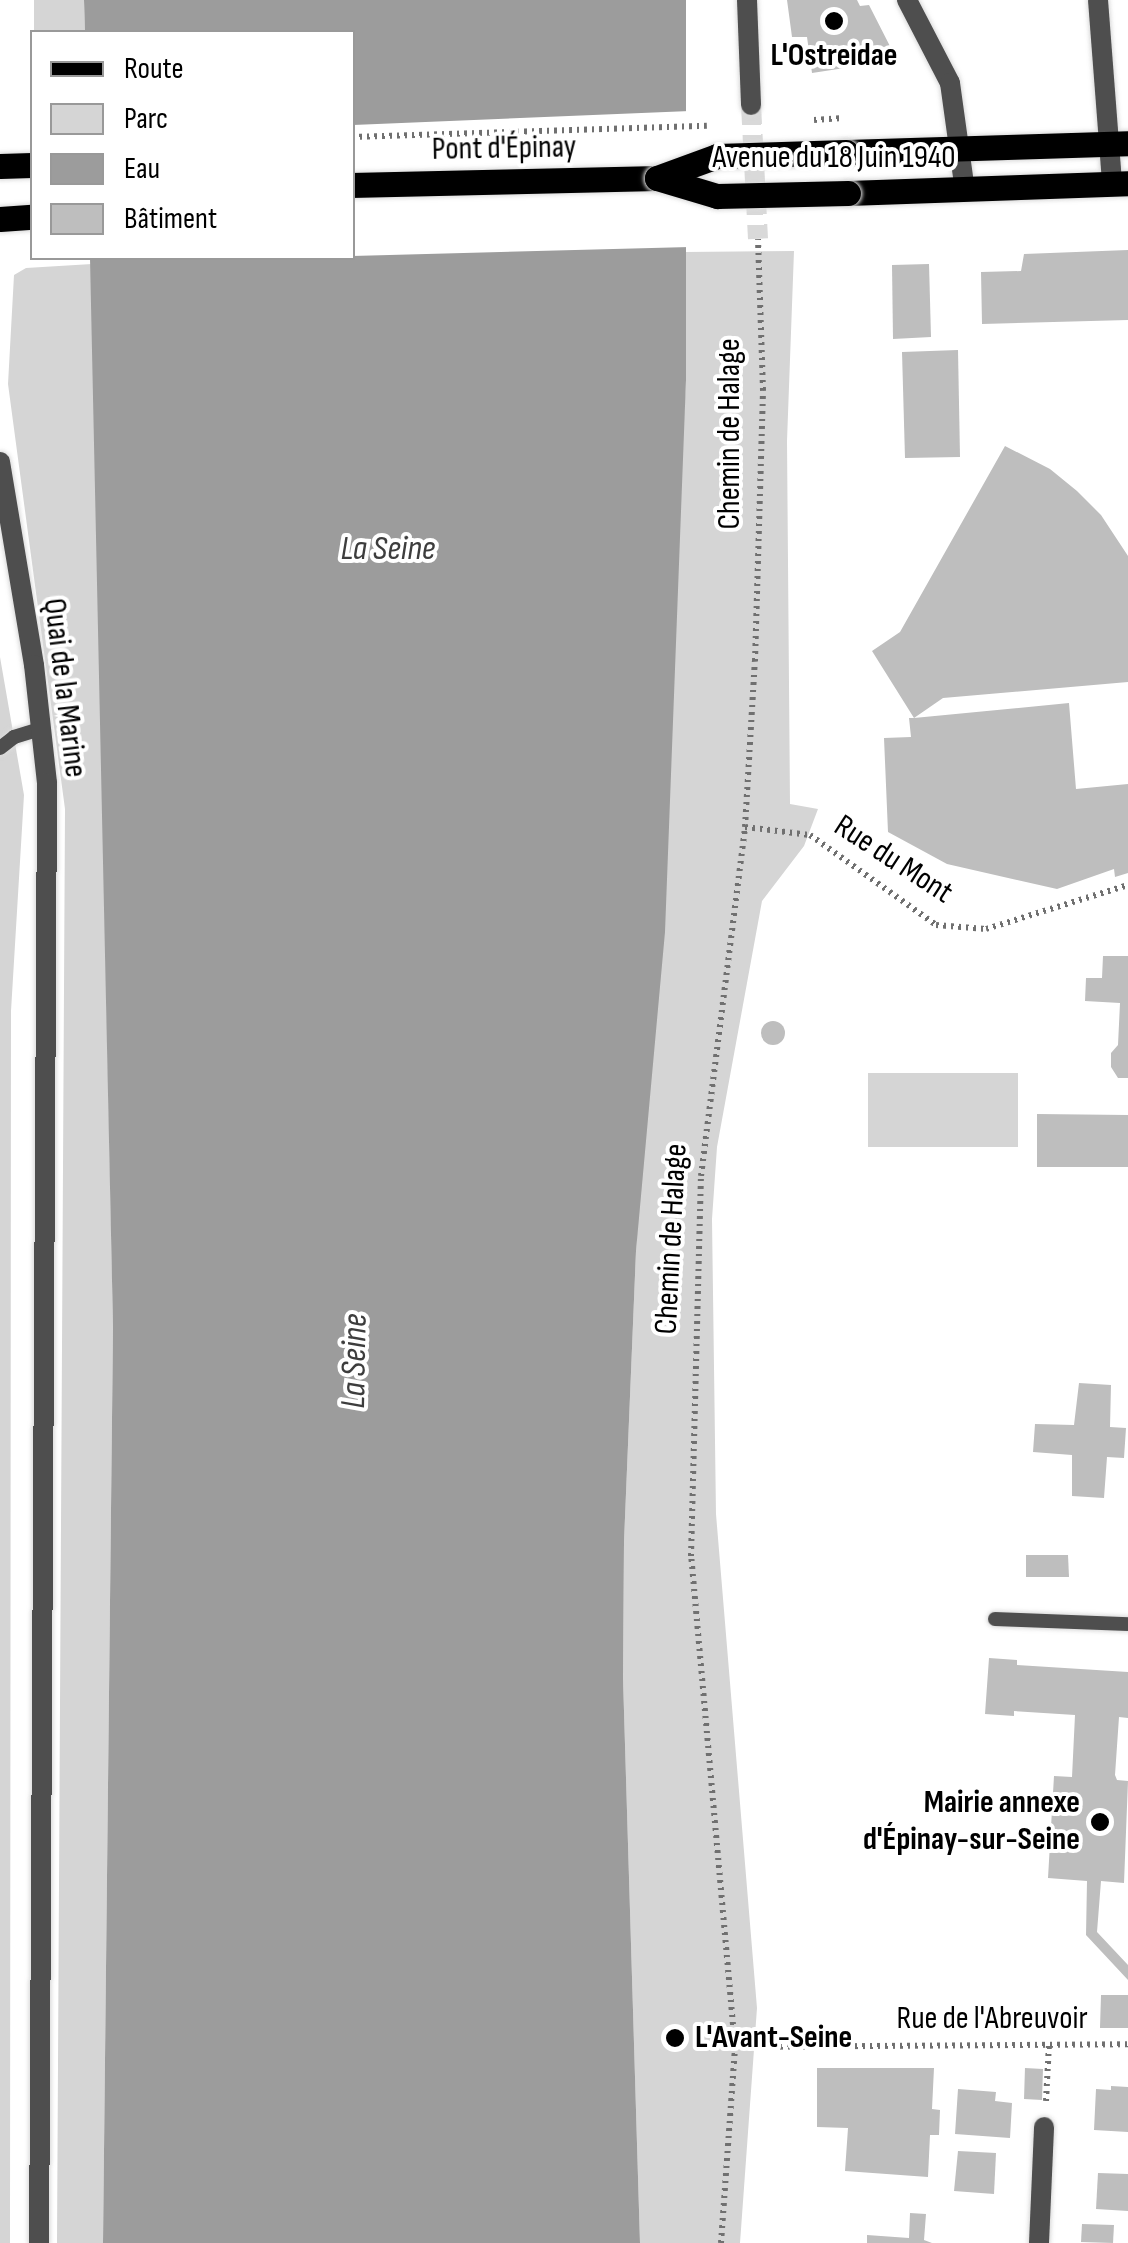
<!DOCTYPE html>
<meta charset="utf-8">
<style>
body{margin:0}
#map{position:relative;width:1128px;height:2243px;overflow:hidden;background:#fff;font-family:"Sofia Sans Condensed",sans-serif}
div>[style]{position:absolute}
.green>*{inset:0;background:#d5d5d5}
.water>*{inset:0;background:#9c9c9c}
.pier>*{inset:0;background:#fff}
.building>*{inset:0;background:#bebebe}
.round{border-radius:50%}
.minor-tunnel>*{height:20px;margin-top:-10px;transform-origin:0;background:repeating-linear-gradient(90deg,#d9d9d9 0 20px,transparent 0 30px)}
.path>*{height:6px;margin-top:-3px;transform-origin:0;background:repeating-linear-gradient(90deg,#707070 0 2.5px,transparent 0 7.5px)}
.roads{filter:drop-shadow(0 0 2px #dbdbdb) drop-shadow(0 0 2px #dbdbdb)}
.service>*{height:14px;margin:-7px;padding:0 7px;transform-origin:7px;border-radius:7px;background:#4e4e4e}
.minor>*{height:20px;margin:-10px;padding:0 10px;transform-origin:10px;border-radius:10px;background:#4e4e4e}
.tertiary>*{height:20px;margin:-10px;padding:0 10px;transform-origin:10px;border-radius:10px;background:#4e4e4e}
.primary>*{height:25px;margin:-12.5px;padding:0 12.5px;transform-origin:12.5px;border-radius:12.5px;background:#000}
.bridges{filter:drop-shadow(0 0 2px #dbdbdb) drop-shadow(0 0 2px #dbdbdb)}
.primary-bridge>*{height:25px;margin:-12.5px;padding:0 12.5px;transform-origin:12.5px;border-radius:12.5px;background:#000}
.dots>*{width:28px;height:28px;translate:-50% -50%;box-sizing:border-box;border:5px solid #fff;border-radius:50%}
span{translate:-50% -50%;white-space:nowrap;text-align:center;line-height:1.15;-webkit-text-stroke:8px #fff;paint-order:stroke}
.poi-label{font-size:32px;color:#000;font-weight:700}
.right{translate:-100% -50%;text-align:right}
.left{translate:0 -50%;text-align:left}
.street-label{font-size:32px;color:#000}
.water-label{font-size:35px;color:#3d3d3d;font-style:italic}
.legend{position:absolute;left:30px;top:30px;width:325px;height:230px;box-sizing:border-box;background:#fff;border:2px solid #999;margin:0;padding:12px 18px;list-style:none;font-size:30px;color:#000}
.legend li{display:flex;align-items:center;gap:20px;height:50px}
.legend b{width:50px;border:2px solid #999}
</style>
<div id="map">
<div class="green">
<div style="clip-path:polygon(34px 0,84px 0,85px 32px,34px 32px)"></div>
<div style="clip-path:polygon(794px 251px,787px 441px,790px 804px,818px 809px,804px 846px,762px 901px,717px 1147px,712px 1219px,716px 1514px,757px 2008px,740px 2243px,640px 2243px,623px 1678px,624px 1542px,636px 1251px,686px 380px,685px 252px)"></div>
<div style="clip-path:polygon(92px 264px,113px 1327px,103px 2243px,57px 2243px,65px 809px,8px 384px,14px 275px,26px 268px)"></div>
<div style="clip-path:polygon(0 657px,24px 795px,11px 1011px,10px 2243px,0 2243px)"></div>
<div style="clip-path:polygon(868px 1073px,1018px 1073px,1018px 1147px,868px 1147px)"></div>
</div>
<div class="water">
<div style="clip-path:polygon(84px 0,686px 0,686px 380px,665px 932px,636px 1251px,624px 1542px,623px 1678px,640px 2243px,103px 2243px,113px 1327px,90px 258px,352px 258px,352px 32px,85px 32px)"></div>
</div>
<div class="pier">
<div style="clip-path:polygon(690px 111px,690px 247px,352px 256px,353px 125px)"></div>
</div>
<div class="building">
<div style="clip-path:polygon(787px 0,857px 0,860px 6px,869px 5px,897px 60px,812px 73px,807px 37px,792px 37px)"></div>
<div style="clip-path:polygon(1128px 250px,1128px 320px,982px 324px,981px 272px,1021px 271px,1024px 254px)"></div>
<div style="clip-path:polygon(929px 264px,931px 337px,893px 339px,892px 265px)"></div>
<div style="clip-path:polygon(958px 350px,960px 457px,905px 458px,902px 352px)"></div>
<div style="clip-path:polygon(1005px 446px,1050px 469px,1077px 491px,1101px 515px,1128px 556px,1128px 682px,943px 698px,914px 718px,1069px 703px,1076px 789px,1128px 784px,1128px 873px,1115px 877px,1114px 869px,1057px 889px,947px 864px,888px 832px,884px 738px,911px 737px,909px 718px,914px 718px,872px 651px,900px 632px)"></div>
<div style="clip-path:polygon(1103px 956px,1128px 956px,1128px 1078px,1118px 1078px,1111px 1067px,1111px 1053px,1118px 1045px,1120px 1003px,1085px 1001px,1086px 978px,1102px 978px)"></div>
<div class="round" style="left:761px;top:1021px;width:24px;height:24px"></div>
<div style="clip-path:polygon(1037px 1114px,1128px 1115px,1128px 1167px,1037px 1167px)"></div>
<div style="clip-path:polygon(1079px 1383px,1111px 1385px,1110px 1427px,1126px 1428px,1124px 1458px,1107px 1457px,1104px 1498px,1072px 1496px,1072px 1455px,1033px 1452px,1035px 1424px,1074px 1425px)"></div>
<div style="clip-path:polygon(1026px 1555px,1068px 1555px,1069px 1577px,1026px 1577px)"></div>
<div style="clip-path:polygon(989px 1658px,1017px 1660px,1017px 1665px,1128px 1672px,1128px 1718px,1119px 1717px,1115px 1775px,1117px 1780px,1128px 1781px,1124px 1883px,1101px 1881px,1097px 1932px,1128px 1965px,1128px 1980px,1086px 1935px,1087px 1881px,1048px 1878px,1054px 1776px,1072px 1777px,1075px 1715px,1014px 1711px,1014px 1716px,985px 1714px)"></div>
<div style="clip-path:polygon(1101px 1995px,1128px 1995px,1128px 2028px,1100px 2028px)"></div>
<div style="clip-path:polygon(817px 2068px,934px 2068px,932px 2109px,940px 2110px,939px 2135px,930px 2135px,928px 2177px,845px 2171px,848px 2128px,817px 2127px)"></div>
<div style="clip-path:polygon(1025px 2068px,1043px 2069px,1042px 2100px,1024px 2099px)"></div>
<div style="clip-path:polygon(1111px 2086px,1128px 2087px,1128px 2132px,1094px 2130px,1096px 2089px,1111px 2090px)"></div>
<div style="clip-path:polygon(958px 2089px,996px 2092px,995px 2101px,1012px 2103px,1010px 2138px,955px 2134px)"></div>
<div style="clip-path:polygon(958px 2151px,996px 2153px,994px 2194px,954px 2191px)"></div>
<div style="clip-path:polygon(1098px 2173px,1128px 2174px,1128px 2211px,1096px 2209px)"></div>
<div style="clip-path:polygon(910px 2213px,926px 2214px,924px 2240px,932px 2243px,867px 2243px,867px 2235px,909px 2238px)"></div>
<div style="clip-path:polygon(1082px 2224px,1114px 2225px,1113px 2243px,1081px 2242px)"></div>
</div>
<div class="minor-tunnel">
<div style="left:751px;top:105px;width:134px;rotate:87deg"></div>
</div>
<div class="path">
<div style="left:814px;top:120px;width:29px;rotate:-4deg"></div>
<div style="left:352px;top:137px;width:355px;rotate:-1.8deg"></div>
<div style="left:745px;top:827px;width:65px;rotate:7deg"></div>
<div style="left:810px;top:835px;width:155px;rotate:35.5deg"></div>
<div style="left:936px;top:925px;width:50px;rotate:4.6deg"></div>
<div style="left:986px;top:929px;width:149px;rotate:-17.2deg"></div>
<div style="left:735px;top:2047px;width:393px;rotate:-0.4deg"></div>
<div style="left:1046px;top:2101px;width:58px;rotate:-87deg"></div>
<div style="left:721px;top:2243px;width:196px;rotate:-85.9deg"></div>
<div style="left:735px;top:2047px;width:493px;rotate:-95.1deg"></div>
<div style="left:691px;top:1556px;width:380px;rotate:-88.5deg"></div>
<div style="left:701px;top:1176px;width:352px;rotate:-82.8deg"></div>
<div style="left:745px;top:827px;width:166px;rotate:-86.6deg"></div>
<div style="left:755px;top:661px;width:271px;rotate:-88.3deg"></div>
<div style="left:763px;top:390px;width:151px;rotate:-91.9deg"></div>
</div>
<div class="roads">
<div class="service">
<div style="left:0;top:748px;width:18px;rotate:-38deg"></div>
<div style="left:14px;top:737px;width:28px;rotate:-17deg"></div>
<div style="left:995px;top:1619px;width:133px;rotate:2.2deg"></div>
</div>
<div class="minor">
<div style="left:747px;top:0;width:105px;rotate:87.8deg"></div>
<div style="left:907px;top:0;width:93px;rotate:62.6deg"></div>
<div style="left:950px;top:83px;width:109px;rotate:82.1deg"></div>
<div style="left:1098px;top:0;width:184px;rotate:85.6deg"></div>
<div style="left:1039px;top:2243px;width:116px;rotate:-87.5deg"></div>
</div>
<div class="tertiary">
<div style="left:0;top:462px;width:206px;rotate:80.5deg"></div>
<div style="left:34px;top:665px;width:119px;rotate:83.7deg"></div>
<div style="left:47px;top:783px;width:1460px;rotate:90.31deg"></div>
</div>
<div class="primary">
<div style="left:846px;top:152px;width:282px;rotate:-1.8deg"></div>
<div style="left:0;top:166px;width:32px;rotate:-2deg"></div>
<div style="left:352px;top:185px;width:305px;rotate:-1.3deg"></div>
<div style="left:848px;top:193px;width:280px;rotate:-2deg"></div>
<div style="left:0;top:219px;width:32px;rotate:-4deg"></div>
</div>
</div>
<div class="bridges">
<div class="primary-bridge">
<div style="left:657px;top:178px;width:63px;rotate:16.7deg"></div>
<div style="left:717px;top:196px;width:131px;rotate:-1.3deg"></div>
<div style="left:657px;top:178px;width:64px;rotate:-20.1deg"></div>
<div style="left:717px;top:156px;width:129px;rotate:-1.8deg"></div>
</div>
</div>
<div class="dots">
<div style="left:834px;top:21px;background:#000"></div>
<div style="left:1100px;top:1822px;background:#000"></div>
<div style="left:675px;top:2038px;background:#000"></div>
</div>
<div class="poi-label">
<span style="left:834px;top:56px">L'Ostreidae</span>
<span class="right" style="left:1080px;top:1822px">Mairie annexe<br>d'Épinay-sur-Seine</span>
<span class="left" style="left:695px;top:2038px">L'Avant-Seine</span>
</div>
<div class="street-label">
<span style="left:504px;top:149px;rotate:-1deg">Pont d'Épinay</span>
<span style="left:834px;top:158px">Avenue du 18 Juin 1940</span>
<span style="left:730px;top:434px;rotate:-90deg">Chemin de Halage</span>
<span style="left:64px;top:688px;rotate:83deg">Quai de la Marine</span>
<span style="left:893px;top:860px;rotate:33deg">Rue du Mont</span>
<span style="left:672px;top:1239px;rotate:-87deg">Chemin de Halage</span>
<span style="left:992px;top:2019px">Rue de l'Abreuvoir</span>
</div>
<div class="water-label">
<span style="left:388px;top:549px">La Seine</span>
<span style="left:355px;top:1361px;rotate:-89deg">La Seine</span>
</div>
<ul class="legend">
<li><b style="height:12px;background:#000"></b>Route</li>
<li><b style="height:28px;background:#d5d5d5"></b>Parc</li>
<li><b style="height:28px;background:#9c9c9c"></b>Eau</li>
<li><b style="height:28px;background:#bebebe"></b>Bâtiment</li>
</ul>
</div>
